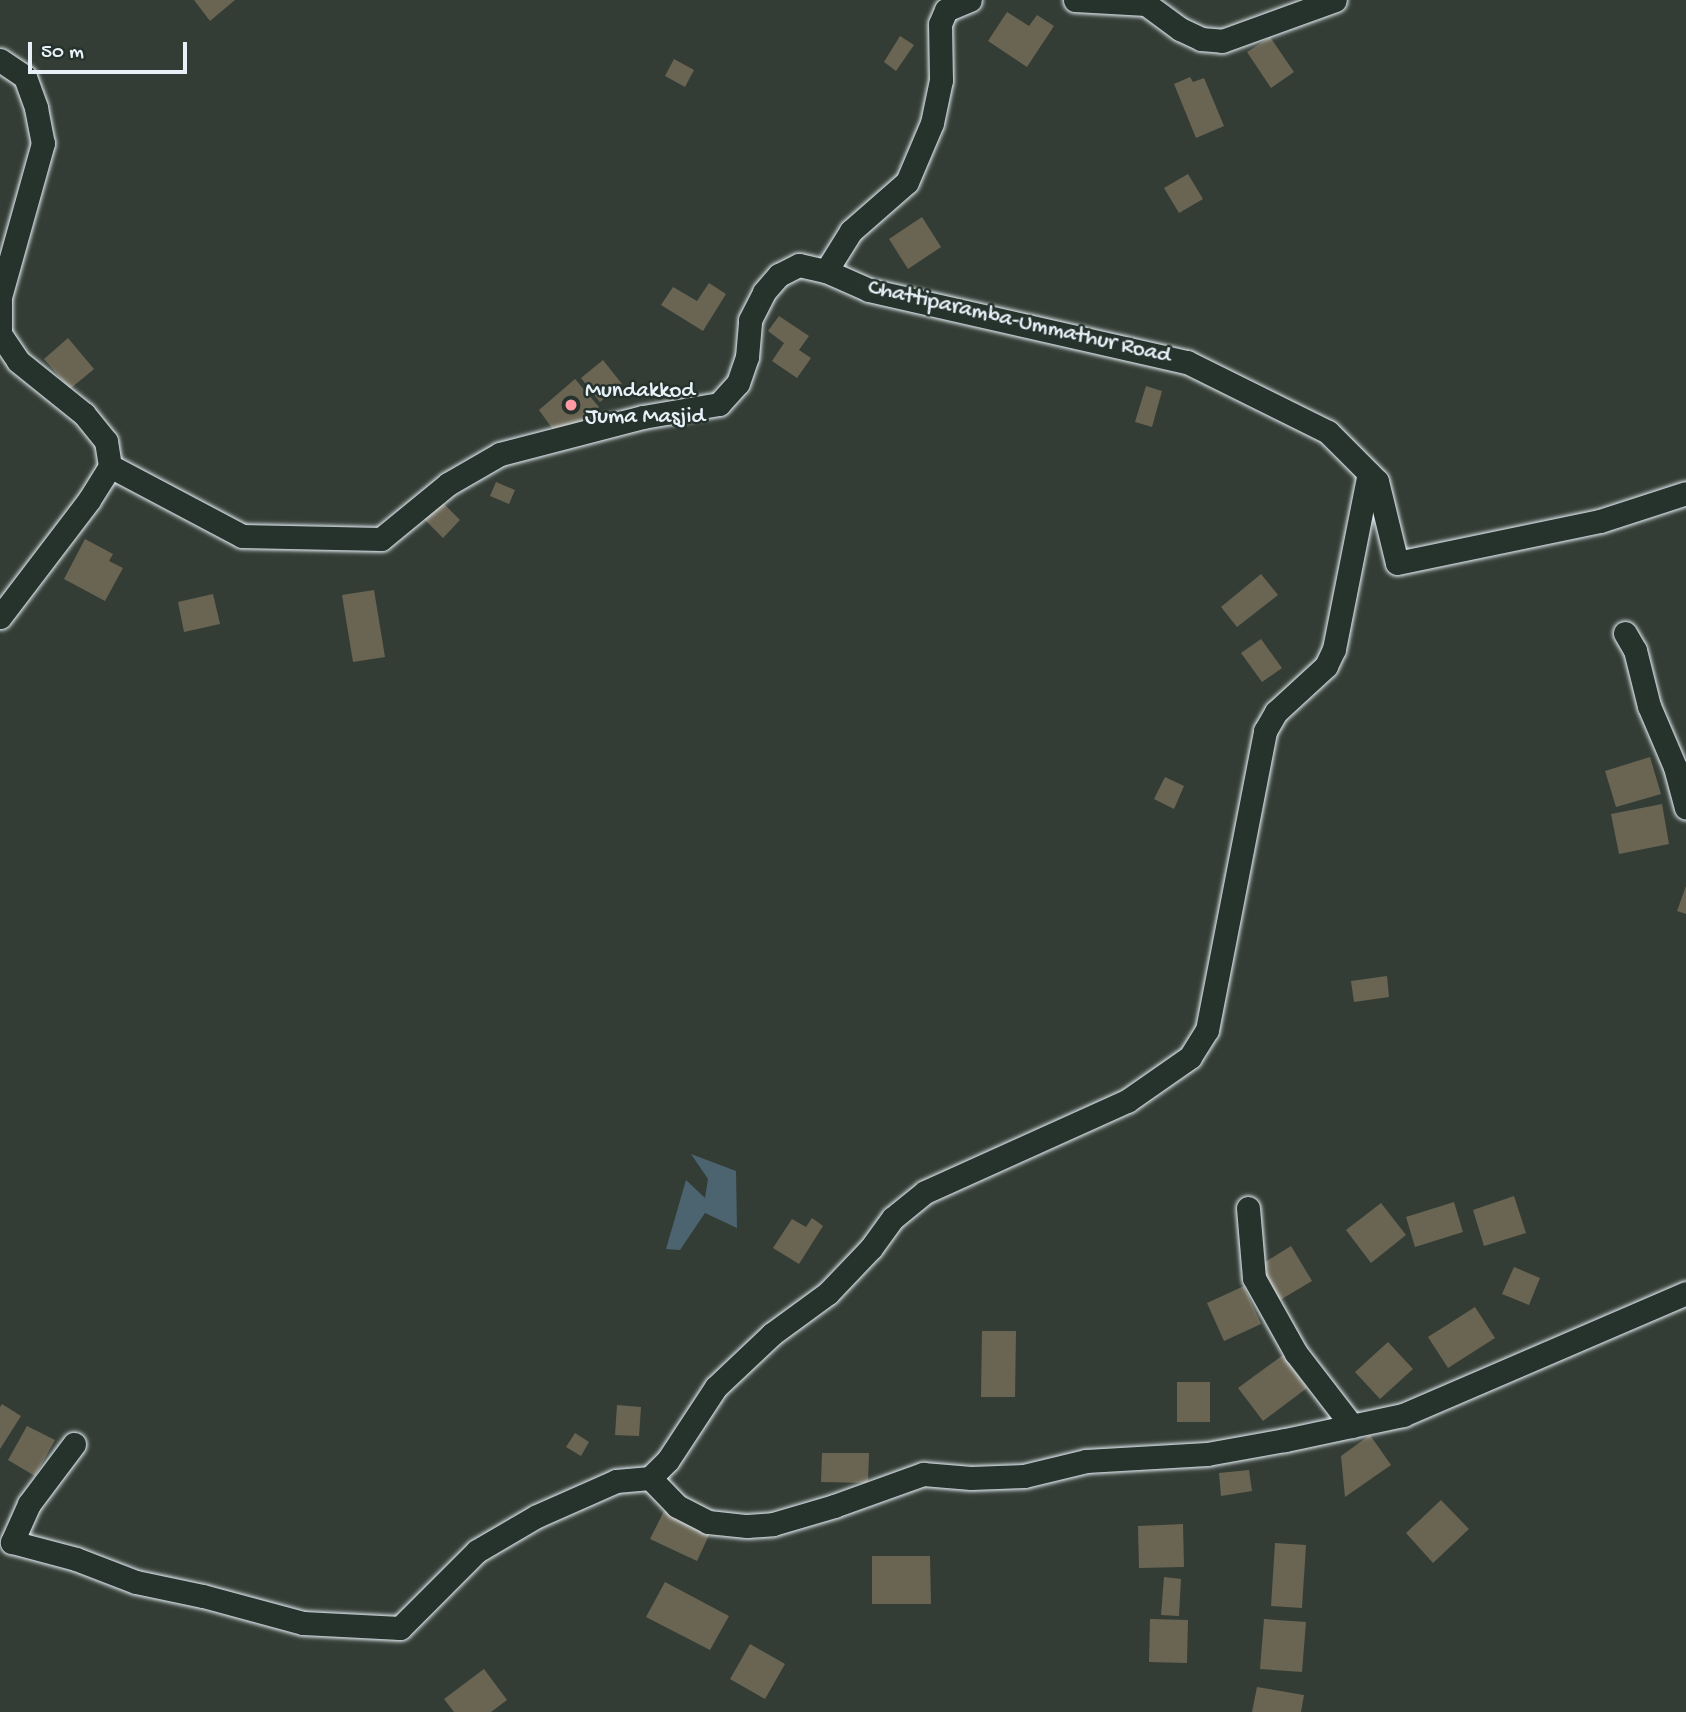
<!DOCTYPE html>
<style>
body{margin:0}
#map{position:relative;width:1686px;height:1712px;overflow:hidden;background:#343d35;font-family:"Gochi Hand",sans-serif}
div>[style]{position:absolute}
.water>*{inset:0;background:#4b646f}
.building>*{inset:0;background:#6a6553}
.roads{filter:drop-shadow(0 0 2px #e8f1f8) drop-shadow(0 0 2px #e8f1f8)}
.street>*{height:23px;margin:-11.5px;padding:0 11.5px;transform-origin:11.5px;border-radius:11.5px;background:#26332d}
.dots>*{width:19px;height:19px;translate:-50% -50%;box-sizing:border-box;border:4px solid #26332d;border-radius:50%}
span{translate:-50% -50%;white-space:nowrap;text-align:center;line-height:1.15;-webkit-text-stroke:5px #26332d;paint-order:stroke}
.street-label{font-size:23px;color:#e8f1f8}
.poi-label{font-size:23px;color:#e8f1f8}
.left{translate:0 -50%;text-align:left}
.scale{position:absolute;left:28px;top:42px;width:159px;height:32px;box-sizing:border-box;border:4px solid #e8f1f8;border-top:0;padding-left:9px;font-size:21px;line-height:24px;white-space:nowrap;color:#e8f1f8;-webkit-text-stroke:5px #26332d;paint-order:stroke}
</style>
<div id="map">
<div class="water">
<div style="clip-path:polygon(691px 1154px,736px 1171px,737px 1228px,705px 1213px,680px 1250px,666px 1249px,686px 1180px,705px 1198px,708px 1179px)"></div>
</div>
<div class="building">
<div style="clip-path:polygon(194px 0,235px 0,210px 21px)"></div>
<div style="clip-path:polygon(1007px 12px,1029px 26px,1037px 15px,1054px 26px,1027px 67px,988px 41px)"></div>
<div style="clip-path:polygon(900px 36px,914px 45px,896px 71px,884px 62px)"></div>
<div style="clip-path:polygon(1270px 37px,1294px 72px,1271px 88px,1247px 52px)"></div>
<div style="clip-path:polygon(674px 59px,694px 70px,685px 87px,665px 76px)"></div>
<div style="clip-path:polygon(1190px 77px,1193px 82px,1204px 78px,1224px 126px,1196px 138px,1174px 84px)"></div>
<div style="clip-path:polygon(1188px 174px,1203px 199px,1179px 213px,1164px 188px)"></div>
<div style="clip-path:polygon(922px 217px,941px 247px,908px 269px,889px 239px)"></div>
<div style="clip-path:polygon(709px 283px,726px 294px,703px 331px,661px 305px,673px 287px,697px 301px)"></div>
<div style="clip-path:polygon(779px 316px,809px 336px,799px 350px,811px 358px,797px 378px,772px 361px,784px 343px,768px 331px)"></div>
<div style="clip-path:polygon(68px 338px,94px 369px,70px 389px,44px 359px)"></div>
<div style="clip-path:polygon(603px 360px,622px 384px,600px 402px,581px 378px)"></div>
<div style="clip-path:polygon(575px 379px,599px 407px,570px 431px,554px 431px,539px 410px)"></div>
<div style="clip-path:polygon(1146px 386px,1162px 391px,1152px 427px,1135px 422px)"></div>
<div style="clip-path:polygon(496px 482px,515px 490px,509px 504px,490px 496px)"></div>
<div style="clip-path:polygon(441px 501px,460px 520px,443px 538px,424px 519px)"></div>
<div style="clip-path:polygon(85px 539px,113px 554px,109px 561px,123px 568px,105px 601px,64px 579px)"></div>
<div style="clip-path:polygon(1261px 574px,1278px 595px,1237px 627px,1221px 607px)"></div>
<div style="clip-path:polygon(374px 590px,385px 657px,353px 662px,342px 595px)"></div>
<div style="clip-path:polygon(213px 594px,220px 624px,184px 632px,178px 602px)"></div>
<div style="clip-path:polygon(1261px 639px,1282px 668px,1262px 682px,1241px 653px)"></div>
<div style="clip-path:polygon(1650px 757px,1661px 794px,1616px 807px,1605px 771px)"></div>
<div style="clip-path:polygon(1165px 777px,1184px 786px,1174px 809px,1154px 799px)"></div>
<div style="clip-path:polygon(1662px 804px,1669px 844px,1619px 854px,1611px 814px)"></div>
<div style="clip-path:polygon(1686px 886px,1686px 914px,1677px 911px)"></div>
<div style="clip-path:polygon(1387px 976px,1389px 997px,1354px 1002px,1351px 981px)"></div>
<div style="clip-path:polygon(1514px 1196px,1526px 1233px,1484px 1246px,1473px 1210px)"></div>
<div style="clip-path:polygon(1454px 1202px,1463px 1232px,1415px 1247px,1406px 1217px)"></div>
<div style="clip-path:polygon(1381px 1203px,1406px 1235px,1371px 1263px,1346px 1230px)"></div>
<div style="clip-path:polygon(812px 1218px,823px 1226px,799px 1264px,773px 1248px,792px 1219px,806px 1227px)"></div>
<div style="clip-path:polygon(1291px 1246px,1312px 1281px,1275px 1303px,1254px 1269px)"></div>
<div style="clip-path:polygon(1514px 1267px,1540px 1278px,1529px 1305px,1502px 1294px)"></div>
<div style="clip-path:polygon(1244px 1286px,1261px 1324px,1224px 1341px,1207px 1303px)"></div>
<div style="clip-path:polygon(1475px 1307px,1495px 1338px,1448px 1368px,1428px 1337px)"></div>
<div style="clip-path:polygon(982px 1331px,1016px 1331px,1015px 1397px,981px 1397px)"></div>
<div style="clip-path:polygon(1388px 1342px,1413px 1369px,1380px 1399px,1355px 1372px)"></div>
<div style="clip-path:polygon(1283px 1355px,1307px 1388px,1263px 1421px,1238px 1388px)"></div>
<div style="clip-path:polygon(1177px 1382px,1210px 1382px,1210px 1422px,1177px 1422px)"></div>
<div style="clip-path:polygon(2px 1404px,21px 1416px,0 1449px,0 1407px)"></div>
<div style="clip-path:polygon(617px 1405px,641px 1407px,639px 1436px,615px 1435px)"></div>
<div style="clip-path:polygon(27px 1426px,55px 1440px,35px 1476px,8px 1460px)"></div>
<div style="clip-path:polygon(575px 1433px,589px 1442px,581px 1456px,566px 1447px)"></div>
<div style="clip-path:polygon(1370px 1435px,1391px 1465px,1345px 1497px,1341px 1456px)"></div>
<div style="clip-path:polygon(822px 1453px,869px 1453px,868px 1483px,821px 1482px)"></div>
<div style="clip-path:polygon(1249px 1470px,1252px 1491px,1221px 1496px,1219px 1473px)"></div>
<div style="clip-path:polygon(1441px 1500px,1469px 1529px,1433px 1563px,1406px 1533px)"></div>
<div style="clip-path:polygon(664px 1511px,710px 1533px,697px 1561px,650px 1539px)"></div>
<div style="clip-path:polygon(1183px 1524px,1184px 1567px,1139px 1568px,1138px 1526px)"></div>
<div style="clip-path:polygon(1275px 1543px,1306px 1545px,1302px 1608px,1271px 1606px)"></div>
<div style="clip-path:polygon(872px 1556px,930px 1556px,931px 1604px,872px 1604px)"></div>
<div style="clip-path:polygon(1164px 1577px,1181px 1579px,1179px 1616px,1161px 1615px)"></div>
<div style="clip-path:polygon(665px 1582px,729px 1616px,710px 1650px,646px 1617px)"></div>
<div style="clip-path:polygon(1150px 1619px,1188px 1620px,1187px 1663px,1149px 1662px)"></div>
<div style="clip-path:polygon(1264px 1619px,1306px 1622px,1302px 1672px,1260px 1669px)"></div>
<div style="clip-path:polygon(750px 1644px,785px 1664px,765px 1699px,730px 1679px)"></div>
<div style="clip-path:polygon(484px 1669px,507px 1700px,491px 1712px,454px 1712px,444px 1699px)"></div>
<div style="clip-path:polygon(1257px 1687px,1304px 1695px,1301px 1712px,1252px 1712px)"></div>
</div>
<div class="roads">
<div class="street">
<div style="left:1075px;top:0;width:71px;rotate:3.2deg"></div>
<div style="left:1146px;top:4px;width:42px;rotate:36.3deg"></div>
<div style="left:1180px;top:29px;width:23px;rotate:25deg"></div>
<div style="left:1201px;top:39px;width:21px;rotate:5deg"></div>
<div style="left:1222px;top:41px;width:120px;rotate:-19.9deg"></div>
<div style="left:0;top:60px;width:30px;rotate:34deg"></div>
<div style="left:25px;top:77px;width:33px;rotate:70deg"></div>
<div style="left:36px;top:108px;width:36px;rotate:79deg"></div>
<div style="left:43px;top:143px;width:160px;rotate:105.6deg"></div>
<div style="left:0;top:297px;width:37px;rotate:90deg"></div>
<div style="left:0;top:334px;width:32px;rotate:56deg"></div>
<div style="left:18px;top:361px;width:85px;rotate:38.8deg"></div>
<div style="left:84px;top:414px;width:35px;rotate:51deg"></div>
<div style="left:106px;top:441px;width:25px;rotate:81deg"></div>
<div style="left:826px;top:271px;width:47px;rotate:-58deg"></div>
<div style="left:851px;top:231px;width:74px;rotate:-41.2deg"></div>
<div style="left:907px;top:182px;width:64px;rotate:-67deg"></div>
<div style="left:932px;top:123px;width:44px;rotate:-78.2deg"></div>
<div style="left:941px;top:80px;width:56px;rotate:-91deg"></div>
<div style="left:940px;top:24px;width:15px;rotate:-67deg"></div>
<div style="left:946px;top:10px;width:26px;rotate:-23deg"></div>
<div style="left:0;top:617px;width:147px;rotate:-52.7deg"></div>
<div style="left:89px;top:500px;width:40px;rotate:-58deg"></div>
<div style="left:110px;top:466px;width:149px;rotate:27.9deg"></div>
<div style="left:242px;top:536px;width:139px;rotate:1.2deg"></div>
<div style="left:381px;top:539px;width:87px;rotate:-39.4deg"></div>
<div style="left:448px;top:484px;width:60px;rotate:-30deg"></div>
<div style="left:500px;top:454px;width:148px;rotate:-14.5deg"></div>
<div style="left:643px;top:417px;width:77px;rotate:-9.7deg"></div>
<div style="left:719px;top:404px;width:28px;rotate:-48deg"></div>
<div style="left:738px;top:383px;width:28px;rotate:-71deg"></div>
<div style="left:747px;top:357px;width:37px;rotate:-85deg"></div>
<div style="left:750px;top:320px;width:31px;rotate:-63deg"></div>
<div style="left:764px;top:292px;width:23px;rotate:-49deg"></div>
<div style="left:779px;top:275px;width:22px;rotate:-27deg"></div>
<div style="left:799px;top:265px;width:28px;rotate:13deg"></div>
<div style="left:826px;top:271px;width:47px;rotate:23.8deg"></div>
<div style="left:869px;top:290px;width:326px;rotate:12.8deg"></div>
<div style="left:1187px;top:362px;width:157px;rotate:26.4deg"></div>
<div style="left:1328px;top:432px;width:69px;rotate:45deg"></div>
<div style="left:1377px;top:481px;width:84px;rotate:76.3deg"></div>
<div style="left:1397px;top:563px;width:207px;rotate:-11.7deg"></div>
<div style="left:1600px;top:521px;width:90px;rotate:-18deg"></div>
<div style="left:1625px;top:633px;width:20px;rotate:60deg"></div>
<div style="left:1635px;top:650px;width:58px;rotate:76deg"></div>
<div style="left:1649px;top:706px;width:66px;rotate:66.9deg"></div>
<div style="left:1675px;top:767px;width:42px;rotate:75deg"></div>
<div style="left:1248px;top:1208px;width:70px;rotate:85.1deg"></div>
<div style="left:1254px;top:1278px;width:86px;rotate:60.8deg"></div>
<div style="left:1296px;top:1353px;width:92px;rotate:52.5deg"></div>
<div style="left:74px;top:1444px;width:75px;rotate:126.9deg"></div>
<div style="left:29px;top:1504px;width:42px;rotate:114.1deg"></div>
<div style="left:12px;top:1542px;width:66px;rotate:14.9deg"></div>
<div style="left:76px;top:1559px;width:64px;rotate:21deg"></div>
<div style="left:136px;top:1582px;width:68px;rotate:11.8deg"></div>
<div style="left:203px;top:1596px;width:104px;rotate:15.1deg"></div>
<div style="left:303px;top:1623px;width:97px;rotate:3deg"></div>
<div style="left:400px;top:1628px;width:109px;rotate:-45deg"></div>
<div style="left:477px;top:1551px;width:69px;rotate:-30.3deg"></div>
<div style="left:537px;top:1516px;width:86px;rotate:-23.9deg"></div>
<div style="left:616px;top:1481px;width:34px;rotate:-5deg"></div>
<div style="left:650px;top:1478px;width:39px;rotate:46deg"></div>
<div style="left:677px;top:1506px;width:35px;rotate:27deg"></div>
<div style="left:708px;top:1522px;width:39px;rotate:6deg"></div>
<div style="left:747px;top:1526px;width:26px;rotate:-4deg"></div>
<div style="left:773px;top:1524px;width:64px;rotate:-16.4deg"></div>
<div style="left:834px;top:1506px;width:95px;rotate:-19.8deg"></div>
<div style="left:923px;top:1474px;width:48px;rotate:4.8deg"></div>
<div style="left:971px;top:1478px;width:53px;rotate:-2.2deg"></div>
<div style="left:1024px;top:1476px;width:64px;rotate:-13.6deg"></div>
<div style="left:1086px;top:1461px;width:121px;rotate:-3.3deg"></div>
<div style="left:1207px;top:1454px;width:79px;rotate:-10.2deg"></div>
<div style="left:1285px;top:1440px;width:121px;rotate:-12deg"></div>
<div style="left:1403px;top:1415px;width:308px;rotate:-23.3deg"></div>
<div style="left:650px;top:1478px;width:25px;rotate:-45deg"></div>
<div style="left:668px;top:1460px;width:87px;rotate:-56.7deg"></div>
<div style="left:716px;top:1387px;width:77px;rotate:-43.4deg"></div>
<div style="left:772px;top:1334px;width:69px;rotate:-36.2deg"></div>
<div style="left:828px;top:1293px;width:62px;rotate:-46.3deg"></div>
<div style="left:871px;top:1248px;width:37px;rotate:-54deg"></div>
<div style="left:893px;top:1218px;width:41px;rotate:-39.1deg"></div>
<div style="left:925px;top:1192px;width:222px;rotate:-24.3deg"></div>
<div style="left:1127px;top:1101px;width:77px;rotate:-34.9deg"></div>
<div style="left:1190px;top:1057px;width:32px;rotate:-58deg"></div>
<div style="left:1207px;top:1030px;width:305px;rotate:-79deg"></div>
<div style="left:1265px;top:731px;width:22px;rotate:-60deg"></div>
<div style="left:1276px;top:712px;width:68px;rotate:-42.6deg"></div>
<div style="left:1326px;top:666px;width:19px;rotate:-65deg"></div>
<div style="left:1334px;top:649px;width:179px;rotate:-78.8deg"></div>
</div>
</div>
<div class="dots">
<div style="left:571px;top:405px;background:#ff9aa2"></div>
</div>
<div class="street-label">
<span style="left:1019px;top:323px;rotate:13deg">Chattiparamba-Ummathur Road</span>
</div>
<div class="poi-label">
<span class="left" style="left:585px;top:405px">Mundakkod<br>Juma Masjid</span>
</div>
<div class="scale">50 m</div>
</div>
